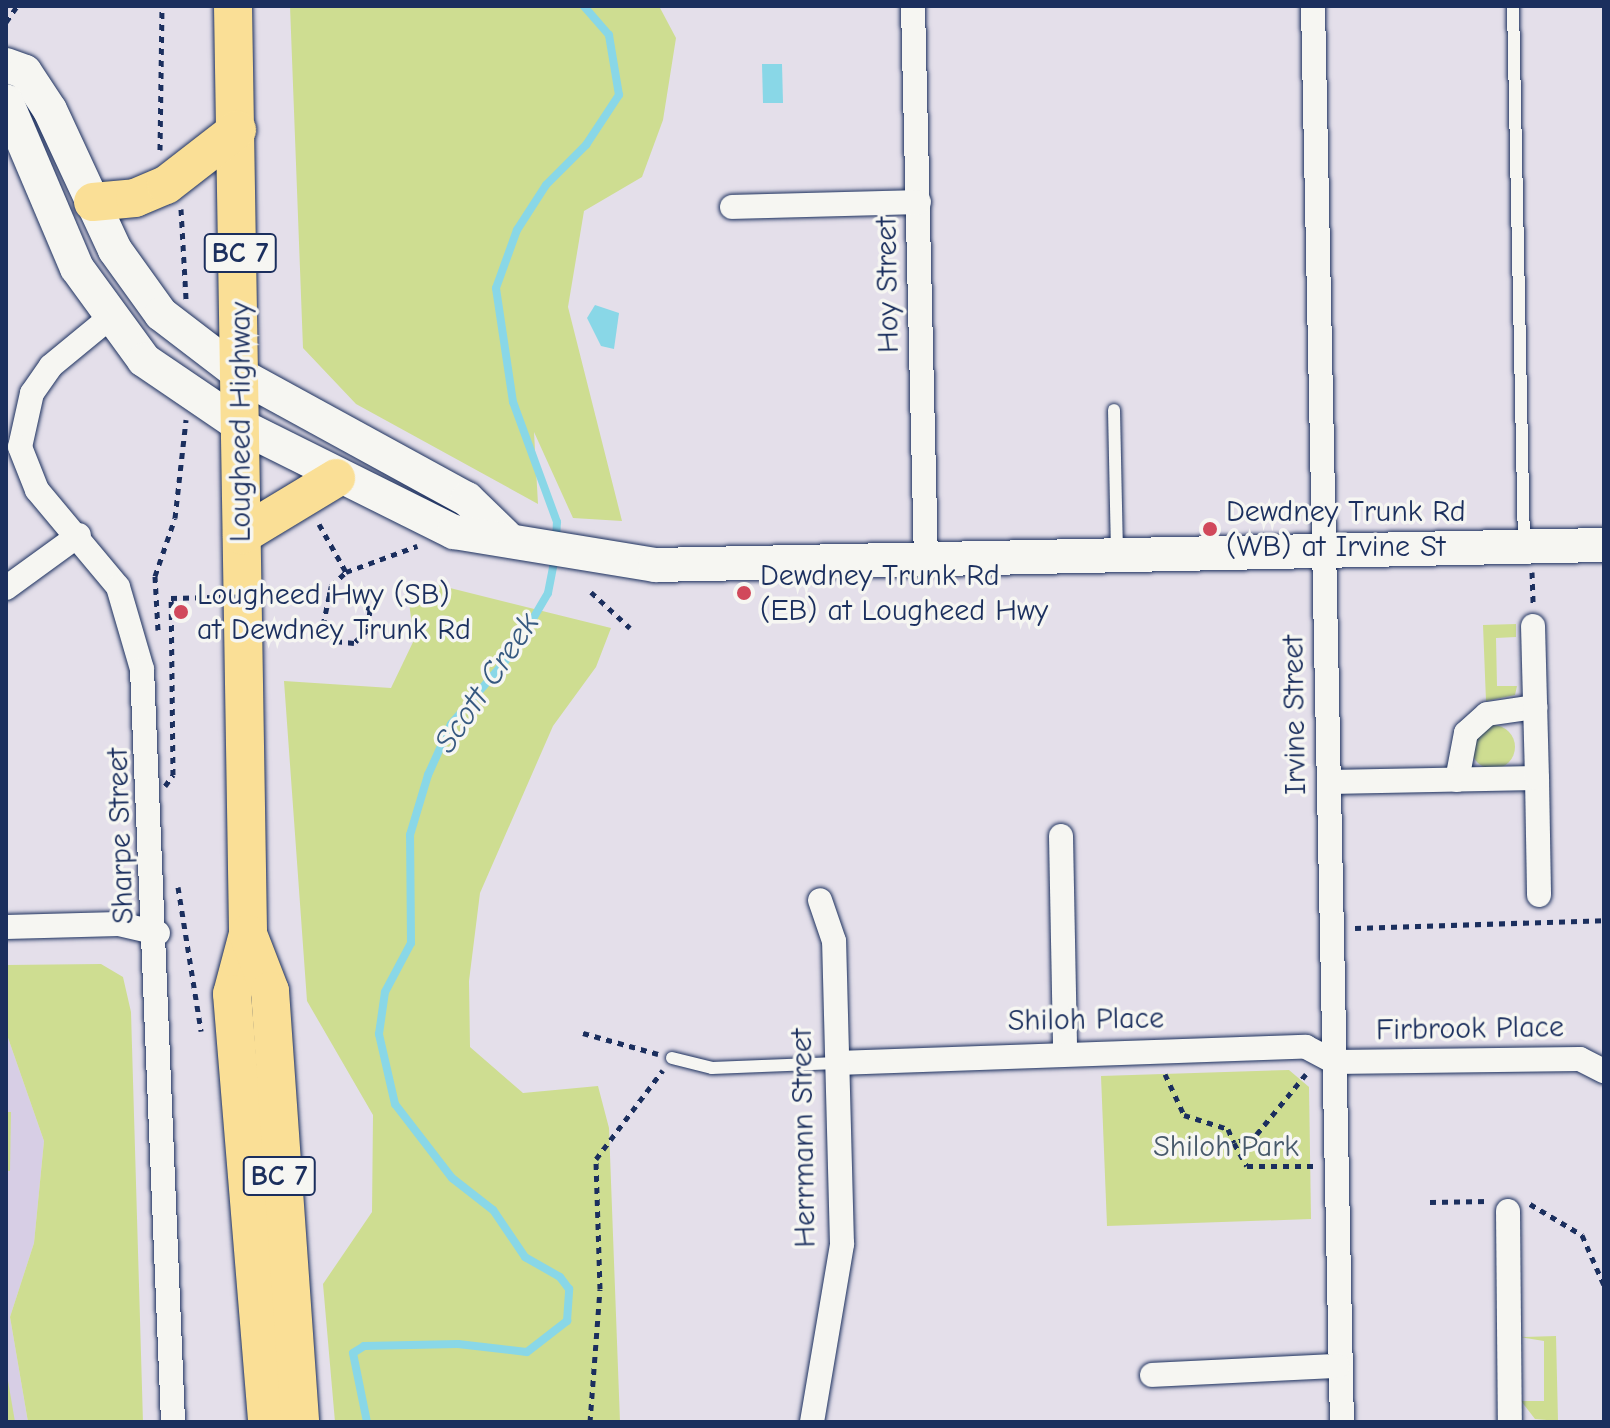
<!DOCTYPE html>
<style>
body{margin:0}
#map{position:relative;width:1610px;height:1428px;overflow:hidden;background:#e4dfea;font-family:"Comic Neue",sans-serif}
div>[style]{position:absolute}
.built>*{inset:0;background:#d7cee5}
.green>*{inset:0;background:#cedd91}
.round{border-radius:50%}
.water>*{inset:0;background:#89d7e7}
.stream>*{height:8px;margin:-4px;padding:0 4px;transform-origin:4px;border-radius:4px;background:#89d7e7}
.path>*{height:5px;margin-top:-2.5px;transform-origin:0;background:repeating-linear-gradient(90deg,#1b2f5e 0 6px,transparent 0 12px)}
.roads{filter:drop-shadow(0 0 2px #1b2f5e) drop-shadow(0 0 2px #1b2f5e)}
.service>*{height:12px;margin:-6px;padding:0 6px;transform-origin:6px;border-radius:6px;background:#f6f6f2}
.minor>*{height:24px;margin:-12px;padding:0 12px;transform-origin:12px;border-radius:12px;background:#f6f6f2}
.secondary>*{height:34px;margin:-17px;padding:0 17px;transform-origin:17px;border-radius:17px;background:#f6f6f2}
.primary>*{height:38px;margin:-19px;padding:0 19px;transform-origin:19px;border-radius:19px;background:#fadf96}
.path-bridge>*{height:5px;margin-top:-2.5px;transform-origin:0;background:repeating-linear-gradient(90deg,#1b2f5e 0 6px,transparent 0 12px)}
.dots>*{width:22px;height:22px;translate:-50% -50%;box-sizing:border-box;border:4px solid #f6f6f2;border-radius:50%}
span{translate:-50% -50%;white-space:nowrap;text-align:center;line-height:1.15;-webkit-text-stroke:7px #f6f6f2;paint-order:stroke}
.shield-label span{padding:2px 6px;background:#f6f6f2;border:2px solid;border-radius:6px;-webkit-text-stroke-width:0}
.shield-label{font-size:28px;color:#1b2f5e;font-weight:700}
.street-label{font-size:30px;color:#1b2f5e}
.poi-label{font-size:30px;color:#1b2f5e}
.left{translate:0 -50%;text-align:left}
.park-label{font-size:30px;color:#485a6b}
.water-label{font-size:32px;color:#365980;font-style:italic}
.frame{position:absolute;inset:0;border:8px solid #1b2f5e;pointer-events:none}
</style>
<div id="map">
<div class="built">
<div style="clip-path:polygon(6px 1032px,44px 1141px,34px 1243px,10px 1317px,28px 1422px,6px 1422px)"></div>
</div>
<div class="green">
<div style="clip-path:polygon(290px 6px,659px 6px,676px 38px,663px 120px,642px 177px,584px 211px,568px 307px,622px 521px,573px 518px,534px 432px,538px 504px,356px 404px,303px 348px)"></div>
<div style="clip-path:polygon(430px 583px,611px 628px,596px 667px,553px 726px,480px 893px,469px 981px,470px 1047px,523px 1093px,598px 1086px,609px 1128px,620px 1422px,335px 1422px,323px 1284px,372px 1212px,373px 1115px,307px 1001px,284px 681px,391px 688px,414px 640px,408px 595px)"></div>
<div style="clip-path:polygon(1516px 624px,1516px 637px,1496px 638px,1497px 686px,1517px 686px,1515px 695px,1486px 701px,1483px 625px)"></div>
<div class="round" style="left:1471px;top:725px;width:44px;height:44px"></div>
<div style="clip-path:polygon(101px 964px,123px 977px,131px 1012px,143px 1422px,28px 1422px,10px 1317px,34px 1243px,44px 1141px,6px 1032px,6px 965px)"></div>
<div style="clip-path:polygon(1289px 1070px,1309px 1087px,1311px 1219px,1107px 1226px,1101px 1076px)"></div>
<div style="clip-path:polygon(6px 1112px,11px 1112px,10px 1171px,6px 1171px)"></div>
<div style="clip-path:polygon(1556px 1336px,1558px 1421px,1535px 1419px,1521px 1401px,1544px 1401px,1544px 1341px,1520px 1337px)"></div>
<div style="clip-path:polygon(6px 1369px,15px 1422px,6px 1422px)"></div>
</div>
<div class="water">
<div style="clip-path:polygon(762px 64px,782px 64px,783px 103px,763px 103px)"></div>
<div style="clip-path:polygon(595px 305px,619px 313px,614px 349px,601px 346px,587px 318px)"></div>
</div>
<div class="stream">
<div style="left:556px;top:540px;width:18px;rotate:-87deg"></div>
<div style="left:557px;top:522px;width:128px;rotate:-110.1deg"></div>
<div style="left:513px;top:402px;width:115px;rotate:-98.5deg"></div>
<div style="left:496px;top:288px;width:62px;rotate:-70.1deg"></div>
<div style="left:517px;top:230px;width:54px;rotate:-57.2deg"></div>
<div style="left:546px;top:185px;width:57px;rotate:-45deg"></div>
<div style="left:586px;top:145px;width:60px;rotate:-56.6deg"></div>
<div style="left:619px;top:95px;width:61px;rotate:-99.5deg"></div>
<div style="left:609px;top:35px;width:38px;rotate:-131deg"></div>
<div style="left:367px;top:1422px;width:70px;rotate:-101.5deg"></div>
<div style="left:353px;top:1353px;width:13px;rotate:-32deg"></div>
<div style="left:364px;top:1346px;width:94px;rotate:-1.2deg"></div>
<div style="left:458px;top:1344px;width:69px;rotate:6.6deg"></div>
<div style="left:527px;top:1352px;width:51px;rotate:-37.8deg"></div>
<div style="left:567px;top:1321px;width:32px;rotate:-86deg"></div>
<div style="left:569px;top:1289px;width:15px;rotate:-127deg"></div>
<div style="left:560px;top:1277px;width:40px;rotate:-150.3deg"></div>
<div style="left:525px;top:1257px;width:57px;rotate:-124.2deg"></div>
<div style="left:493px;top:1210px;width:52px;rotate:-142deg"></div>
<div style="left:452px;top:1178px;width:93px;rotate:-127.6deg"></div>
<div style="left:395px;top:1104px;width:72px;rotate:-102.9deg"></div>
<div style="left:379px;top:1034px;width:42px;rotate:-81.9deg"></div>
<div style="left:385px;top:992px;width:55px;rotate:-62deg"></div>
<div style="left:411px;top:943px;width:108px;rotate:-90.5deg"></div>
<div style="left:410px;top:835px;width:63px;rotate:-73.3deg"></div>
<div style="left:428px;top:775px;width:56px;rotate:-65.7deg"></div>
<div style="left:451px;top:724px;width:96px;rotate:-49.2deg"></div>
<div style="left:514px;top:651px;width:67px;rotate:-59.6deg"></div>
<div style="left:548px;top:593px;width:37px;rotate:-79deg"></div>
</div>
<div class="path">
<div style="left:6px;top:22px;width:19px;rotate:-55deg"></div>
<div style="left:160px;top:150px;width:144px;rotate:-89.2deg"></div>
<div style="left:181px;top:209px;width:90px;rotate:86.8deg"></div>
<div style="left:319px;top:524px;width:55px;rotate:60.6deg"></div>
<div style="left:1532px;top:572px;width:34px;rotate:88deg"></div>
<div style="left:591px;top:592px;width:53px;rotate:42.7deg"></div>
<div style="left:323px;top:625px;width:40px;rotate:-78deg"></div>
<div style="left:331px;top:586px;width:21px;rotate:-43deg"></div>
<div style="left:346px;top:572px;width:76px;rotate:-20.1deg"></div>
<div style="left:158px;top:630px;width:54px;rotate:-93.2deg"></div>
<div style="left:155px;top:576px;width:61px;rotate:-71deg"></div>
<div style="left:175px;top:518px;width:99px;rotate:-83.6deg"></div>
<div style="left:178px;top:887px;width:146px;rotate:80.9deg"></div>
<div style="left:118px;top:903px;width:10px;rotate:-90deg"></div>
<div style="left:118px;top:893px;width:11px;rotate:-5deg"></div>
<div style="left:1355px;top:928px;width:249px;rotate:-1.8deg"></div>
<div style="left:583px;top:1033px;width:78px;rotate:15.6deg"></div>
<div style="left:1165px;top:1074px;width:45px;rotate:65.1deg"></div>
<div style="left:1184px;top:1115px;width:46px;rotate:17.7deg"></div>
<div style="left:1228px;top:1129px;width:15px;rotate:67deg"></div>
<div style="left:1306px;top:1074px;width:79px;rotate:129.3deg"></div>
<div style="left:1256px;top:1135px;width:23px;rotate:160deg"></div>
<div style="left:1234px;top:1143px;width:26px;rotate:61deg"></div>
<div style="left:1247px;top:1166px;width:67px"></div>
<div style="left:1430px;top:1202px;width:59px;rotate:-1deg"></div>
<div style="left:1530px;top:1204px;width:61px;rotate:30.8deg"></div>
<div style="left:1582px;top:1235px;width:55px;rotate:66.3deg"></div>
<div style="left:590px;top:1422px;width:133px;rotate:-85.7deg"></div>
<div style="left:600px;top:1289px;width:130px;rotate:-91.8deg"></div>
<div style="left:596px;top:1159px;width:111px;rotate:-53deg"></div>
</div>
<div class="roads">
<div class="service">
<div style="left:1513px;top:6px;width:537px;rotate:88.83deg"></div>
<div style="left:1114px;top:410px;width:141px;rotate:88.8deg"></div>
<div style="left:672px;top:1058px;width:41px;rotate:14deg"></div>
<div style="left:712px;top:1068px;width:125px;rotate:-2.3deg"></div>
</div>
<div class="minor">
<div style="left:913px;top:6px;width:557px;rotate:88.66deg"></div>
<div style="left:1313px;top:6px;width:1416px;rotate:88.83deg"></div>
<div style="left:732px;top:207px;width:187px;rotate:-1.5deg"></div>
<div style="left:108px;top:319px;width:74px;rotate:140.5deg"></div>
<div style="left:51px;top:366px;width:33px;rotate:125deg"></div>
<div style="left:32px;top:393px;width:55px;rotate:102.5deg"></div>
<div style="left:20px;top:447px;width:46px;rotate:68.4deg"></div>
<div style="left:37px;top:490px;width:126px;rotate:50.1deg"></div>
<div style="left:118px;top:587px;width:85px;rotate:73.7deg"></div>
<div style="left:142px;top:669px;width:754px;rotate:87.64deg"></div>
<div style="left:6px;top:588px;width:90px;rotate:-36deg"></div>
<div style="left:1537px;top:778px;width:117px;rotate:89deg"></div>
<div style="left:1457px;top:780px;width:48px;rotate:-79.2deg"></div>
<div style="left:1466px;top:733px;width:28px;rotate:-42deg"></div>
<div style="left:1487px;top:714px;width:49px;rotate:-8.3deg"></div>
<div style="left:1329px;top:782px;width:208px;rotate:-1.1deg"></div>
<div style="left:1537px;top:778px;width:152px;rotate:-91.5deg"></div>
<div style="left:1061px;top:836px;width:216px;rotate:88.9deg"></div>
<div style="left:6px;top:927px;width:113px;rotate:-1.5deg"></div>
<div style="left:119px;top:924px;width:40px;rotate:13deg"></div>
<div style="left:1334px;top:1062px;width:246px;rotate:-0.7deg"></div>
<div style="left:1580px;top:1059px;width:27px;rotate:27deg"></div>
<div style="left:837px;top:1063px;width:469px;rotate:-2deg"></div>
<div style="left:1306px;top:1047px;width:32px;rotate:28deg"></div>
<div style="left:1508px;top:1211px;width:211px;rotate:89.5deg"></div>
<div style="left:1152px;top:1375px;width:186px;rotate:-2.8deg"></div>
<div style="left:812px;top:1422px;width:181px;rotate:-80.4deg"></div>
<div style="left:842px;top:1244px;width:303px;rotate:-91.5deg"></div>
<div style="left:834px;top:941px;width:43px;rotate:-108.9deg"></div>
</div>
<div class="secondary">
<div style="left:6px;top:65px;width:20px;rotate:20deg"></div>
<div style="left:25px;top:72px;width:45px;rotate:56.7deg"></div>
<div style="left:50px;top:110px;width:154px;rotate:65.1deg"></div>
<div style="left:115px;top:250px;width:79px;rotate:54.3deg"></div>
<div style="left:161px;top:314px;width:102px;rotate:37.4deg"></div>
<div style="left:242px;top:376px;width:256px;rotate:28.7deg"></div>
<div style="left:467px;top:499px;width:53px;rotate:44.2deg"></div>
<div style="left:6px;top:101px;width:181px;rotate:67deg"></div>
<div style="left:77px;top:268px;width:114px;rotate:53.9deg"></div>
<div style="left:144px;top:360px;width:117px;rotate:34.2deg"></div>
<div style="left:241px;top:426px;width:238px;rotate:26.5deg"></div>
<div style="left:454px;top:532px;width:204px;rotate:9.3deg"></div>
<div style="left:655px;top:565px;width:949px;rotate:-1.21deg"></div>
</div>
<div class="primary">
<div style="left:233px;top:6px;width:928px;rotate:89.07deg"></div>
<div style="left:248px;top:934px;width:62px;rotate:104.9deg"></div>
<div style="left:232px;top:994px;width:429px;rotate:85.3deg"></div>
<div style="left:93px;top:202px;width:42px;rotate:-5.4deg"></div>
<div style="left:135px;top:198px;width:34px;rotate:-23deg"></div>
<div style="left:166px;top:185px;width:90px;rotate:-37.8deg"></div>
<div style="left:242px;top:535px;width:110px;rotate:-31.2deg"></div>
<div style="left:248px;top:934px;width:61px;rotate:68.9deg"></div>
<div style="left:270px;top:991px;width:432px;rotate:86deg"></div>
</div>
</div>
<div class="path-bridge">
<div style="left:165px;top:786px;width:14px;rotate:-54deg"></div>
<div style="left:173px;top:775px;width:177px;rotate:-90.6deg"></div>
<div style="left:171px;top:598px;width:174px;rotate:-1.3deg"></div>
<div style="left:345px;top:594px;width:29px;rotate:31deg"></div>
<div style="left:370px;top:609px;width:20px;rotate:96deg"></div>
<div style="left:368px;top:629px;width:20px;rotate:135deg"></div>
<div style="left:354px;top:643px;width:19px;rotate:-174deg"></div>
<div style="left:335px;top:641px;width:20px;rotate:-127deg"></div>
</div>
<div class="dots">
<div style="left:1210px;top:529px;background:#d1495b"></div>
<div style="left:744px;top:593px;background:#d1495b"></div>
<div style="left:181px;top:612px;background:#d1495b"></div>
</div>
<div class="shield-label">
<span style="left:240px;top:253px">BC 7</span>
<span style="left:279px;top:1176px">BC 7</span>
</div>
<div class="street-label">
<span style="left:888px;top:285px;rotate:-91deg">Hoy Street</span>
<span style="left:241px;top:422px;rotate:-90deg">Lougheed Highway</span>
<span style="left:1295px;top:715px;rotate:-91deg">Irvine Street</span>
<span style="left:121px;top:836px;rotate:-92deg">Sharpe Street</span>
<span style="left:1086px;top:1020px;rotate:-1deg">Shiloh Place</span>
<span style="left:1470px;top:1029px;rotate:-1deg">Firbrook Place</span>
<span style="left:804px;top:1138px;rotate:-91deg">Herrmann Street</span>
</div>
<div class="poi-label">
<span class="left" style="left:1226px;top:529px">Dewdney Trunk Rd<br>(WB) at Irvine St</span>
<span class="left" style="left:760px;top:593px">Dewdney Trunk Rd<br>(EB) at Lougheed Hwy</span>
<span class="left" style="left:197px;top:612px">Lougheed Hwy (SB)<br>at Dewdney Trunk Rd</span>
</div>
<div class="park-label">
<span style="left:1226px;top:1147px">Shiloh Park</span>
</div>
<div class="water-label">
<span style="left:487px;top:683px;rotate:-56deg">Scott Creek</span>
</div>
<div class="frame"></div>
</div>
